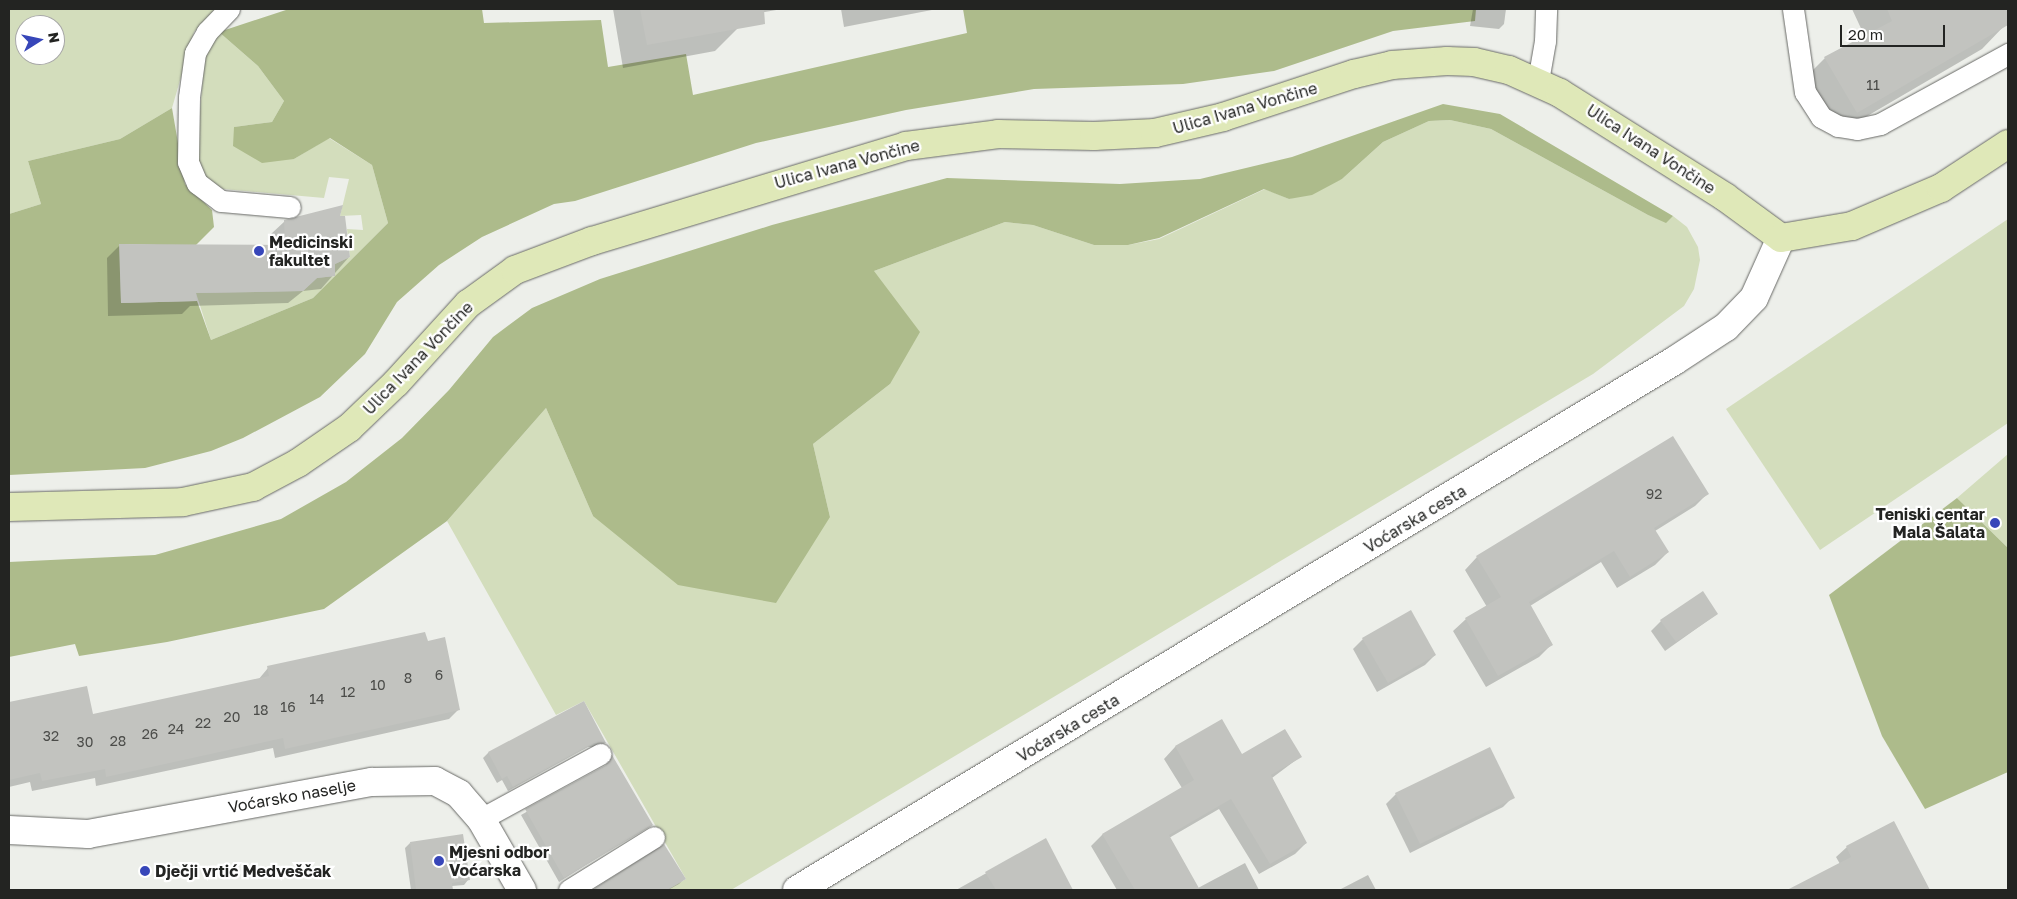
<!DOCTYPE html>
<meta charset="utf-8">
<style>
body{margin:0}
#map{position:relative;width:2017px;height:899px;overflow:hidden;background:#edefea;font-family:"Golos Text",sans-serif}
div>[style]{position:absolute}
.green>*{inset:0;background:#d3ddbc}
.forest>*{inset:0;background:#adbb8b}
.shadow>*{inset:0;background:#0003}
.building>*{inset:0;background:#c2c3bf}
.roads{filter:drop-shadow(0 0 1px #686966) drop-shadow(0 0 1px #686966)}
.service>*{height:21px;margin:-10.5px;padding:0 10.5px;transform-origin:10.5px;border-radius:10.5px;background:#fff}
.minor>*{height:28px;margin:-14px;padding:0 14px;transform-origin:14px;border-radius:14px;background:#fff}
.tertiary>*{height:28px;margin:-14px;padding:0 14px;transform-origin:14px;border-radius:14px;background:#fff}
.secondary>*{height:28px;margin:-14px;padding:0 14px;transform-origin:14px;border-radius:14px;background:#dfe8b8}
.dots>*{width:14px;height:14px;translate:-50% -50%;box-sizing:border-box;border:2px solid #fff;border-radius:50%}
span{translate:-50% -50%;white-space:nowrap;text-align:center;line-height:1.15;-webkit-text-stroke:4.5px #fff;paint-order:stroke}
.number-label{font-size:14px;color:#4b4c49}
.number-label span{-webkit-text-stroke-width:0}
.street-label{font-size:16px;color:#232422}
.poi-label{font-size:16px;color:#232422;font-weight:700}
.left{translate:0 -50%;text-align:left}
.right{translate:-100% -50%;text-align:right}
.frame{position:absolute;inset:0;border:10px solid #232422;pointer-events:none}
.north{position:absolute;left:15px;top:15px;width:50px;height:50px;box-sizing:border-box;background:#fff;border:1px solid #a7a7a7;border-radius:50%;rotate:80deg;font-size:14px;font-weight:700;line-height:20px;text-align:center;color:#232422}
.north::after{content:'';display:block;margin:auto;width:18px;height:22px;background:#3746b9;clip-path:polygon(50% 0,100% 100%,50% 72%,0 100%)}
.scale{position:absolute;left:1840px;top:25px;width:105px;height:22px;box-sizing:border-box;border:2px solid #232422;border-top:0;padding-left:6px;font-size:15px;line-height:18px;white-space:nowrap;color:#232422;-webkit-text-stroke:4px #fff;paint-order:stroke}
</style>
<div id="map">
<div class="green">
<div style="clip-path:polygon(evenodd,9px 9px,215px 9px,194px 32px,172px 108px,120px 139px,28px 161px,41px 204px,9px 214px,9px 9px,25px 25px,55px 25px,55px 55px,25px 55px,25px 25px)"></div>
<div style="clip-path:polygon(219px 32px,258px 66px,284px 101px,272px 122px,234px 127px,294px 159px,329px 138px,372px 165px,388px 223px,313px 298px,211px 340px,196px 293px,303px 291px,317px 278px,335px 276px,335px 264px,350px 257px,347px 229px,363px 230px,361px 215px,340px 216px,349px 179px,329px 177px,324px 198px,223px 189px,208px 181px,196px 158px,205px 54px)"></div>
<div style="clip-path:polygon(1450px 120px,1491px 129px,1648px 215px,1666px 222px,1673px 216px,1687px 227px,1698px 247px,1700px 260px,1694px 289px,1684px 306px,1593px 374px,731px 890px,667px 890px,686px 879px,584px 701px,556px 715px,447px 521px,546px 408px,593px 516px,830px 517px,813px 444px,890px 384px,874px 271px,1005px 222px,1033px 225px,1094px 245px,1128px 245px,1159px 239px,1265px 189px,1289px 199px,1342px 179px,1383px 142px,1429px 121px)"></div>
<div style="clip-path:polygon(2008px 219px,2008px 423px,1820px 550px,1726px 409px)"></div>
<div style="clip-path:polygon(2008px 454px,2008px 548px,1957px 498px)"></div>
</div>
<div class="forest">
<div style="clip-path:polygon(289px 9px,482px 9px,484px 23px,601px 20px,608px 67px,686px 54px,693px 95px,967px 33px,963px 9px,1476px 9px,1475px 21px,1393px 31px,1274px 71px,1183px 84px,1034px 89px,906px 110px,756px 143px,575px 201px,554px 204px,482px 237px,439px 265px,397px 302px,365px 354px,320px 397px,243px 438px,211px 451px,145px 468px,9px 475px,9px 214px,41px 204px,28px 161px,120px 139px,172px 108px,185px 184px,212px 210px,214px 227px,195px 246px,120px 244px,121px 303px,197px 301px,211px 340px,313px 298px,388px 223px,372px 165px,330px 138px,294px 159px,262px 163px,233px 146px,234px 127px,272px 122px,284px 101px,258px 66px,219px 32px)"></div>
<div style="clip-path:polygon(1443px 104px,1500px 114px,1673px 216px,1666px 223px,1648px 215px,1491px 129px,1450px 120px,1429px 121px,1383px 142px,1342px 179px,1312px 195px,1289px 199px,1264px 189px,1159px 238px,1128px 245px,1094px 245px,1033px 225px,1005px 222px,874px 271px,920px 332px,890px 384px,813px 444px,830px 517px,776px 603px,678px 585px,593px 516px,546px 408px,447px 521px,324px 609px,167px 642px,79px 656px,75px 644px,9px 657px,9px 562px,155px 555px,281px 519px,346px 482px,402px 438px,449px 390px,493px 337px,532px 308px,600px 279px,772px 225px,947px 178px,1120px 184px,1200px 179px,1292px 157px)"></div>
<div style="clip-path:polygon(1957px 498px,2008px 548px,2008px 772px,1925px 809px,1882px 736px,1829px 595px)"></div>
</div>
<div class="shadow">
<div style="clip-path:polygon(613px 9px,782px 9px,737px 17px,738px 28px,715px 51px,623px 68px)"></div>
<div style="clip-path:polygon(841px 9px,937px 9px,844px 27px)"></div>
<div style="clip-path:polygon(1473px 9px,1506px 9px,1504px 24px,1499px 29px,1470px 26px)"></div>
<div style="clip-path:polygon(1852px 9px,1996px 9px,2005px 25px,1982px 49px,1833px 136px,1801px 82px,1825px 58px,1865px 37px)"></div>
<div style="clip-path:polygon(339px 217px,349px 257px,321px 289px,303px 291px,288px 303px,190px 306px,182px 314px,108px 316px,107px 258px,120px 245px,272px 246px,271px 234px,285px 221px)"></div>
<div style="clip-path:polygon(1707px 494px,1695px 506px,1655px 531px,1668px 552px,1655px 565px,1617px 588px,1601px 562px,1530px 606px,1552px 644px,1539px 657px,1486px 687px,1453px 631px,1466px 619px,1487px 607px,1465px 570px,1477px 557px)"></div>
<div style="clip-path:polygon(1717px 614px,1665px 651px,1651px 631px,1661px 621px)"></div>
<div style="clip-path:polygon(1363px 639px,1435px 655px,1425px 665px,1377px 692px,1353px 649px)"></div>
<div style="clip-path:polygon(268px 668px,459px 709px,449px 719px,275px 758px,273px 748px,96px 786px,95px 778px,32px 791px,30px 782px,9px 787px,9px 705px,86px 688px,92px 715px,258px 680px)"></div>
<div style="clip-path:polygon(583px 703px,605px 743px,600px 747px,588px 747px,508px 791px,502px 780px,497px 783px,483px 758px,488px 753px)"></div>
<div style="clip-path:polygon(1222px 721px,1241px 756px,1300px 757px,1272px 778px,1306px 843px,1295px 854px,1259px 874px,1219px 809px,1169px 838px,1198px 888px,1245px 863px,1259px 890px,1117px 890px,1091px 846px,1102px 835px,1182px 788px,1164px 759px,1175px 747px)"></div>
<div style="clip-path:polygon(612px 757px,651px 824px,559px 882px,521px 815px,604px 768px)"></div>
<div style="clip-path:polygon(1396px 794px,1513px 797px,1503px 807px,1410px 853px,1386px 804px)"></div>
<div style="clip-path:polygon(1046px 840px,1071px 890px,956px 890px)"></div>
<div style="clip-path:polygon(410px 843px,468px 880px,464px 885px,452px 886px,452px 890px,411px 890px,405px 848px)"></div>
<div style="clip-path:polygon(663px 846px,684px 879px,679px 884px,668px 890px,594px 890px)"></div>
<div style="clip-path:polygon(1847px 847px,1924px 883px,1917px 890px,1797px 890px,1806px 881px,1840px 864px,1836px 857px)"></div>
<div style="clip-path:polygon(1368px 875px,1376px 890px,1339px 890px)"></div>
</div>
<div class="building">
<div style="clip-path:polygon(640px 9px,764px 9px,765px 24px,647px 45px)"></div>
<div style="clip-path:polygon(1887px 9px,2008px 9px,2008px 25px,1857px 113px,1824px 57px,1892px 21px)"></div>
<div style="clip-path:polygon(343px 205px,340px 216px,345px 216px,350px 257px,335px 264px,335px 276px,317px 278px,303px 291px,196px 293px,197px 301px,121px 303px,119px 244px,285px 245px,284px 220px)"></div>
<div style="clip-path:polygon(1673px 436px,1709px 494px,1654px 528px,1669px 552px,1630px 577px,1614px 551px,1529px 602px,1553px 645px,1498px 676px,1465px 618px,1501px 597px,1476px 556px)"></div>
<div style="clip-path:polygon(1703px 591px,1718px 614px,1676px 642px,1660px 620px)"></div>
<div style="clip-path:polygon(1411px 610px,1436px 655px,1388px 683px,1362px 638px)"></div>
<div style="clip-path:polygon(425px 632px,428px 641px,445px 637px,460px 710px,285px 749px,283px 738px,106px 777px,105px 769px,42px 781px,40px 773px,9px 780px,9px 702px,87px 686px,93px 714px,269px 676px,267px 666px)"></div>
<div style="clip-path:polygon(584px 701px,606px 743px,594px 743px,513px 787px,507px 776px,502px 779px,488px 752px)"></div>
<div style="clip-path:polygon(1222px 719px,1242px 754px,1285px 729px,1302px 757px,1271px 775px,1307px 843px,1270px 864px,1231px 799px,1169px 835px,1200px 890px,1135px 890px,1102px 834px,1194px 780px,1175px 746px)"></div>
<div style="clip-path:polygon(1490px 747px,1515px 798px,1420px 844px,1395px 793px)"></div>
<div style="clip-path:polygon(612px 755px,653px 825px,564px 878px,525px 809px,606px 765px)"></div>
<div style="clip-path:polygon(1894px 821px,1930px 890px,1787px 890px,1851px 857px,1846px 846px)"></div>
<div style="clip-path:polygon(463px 834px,470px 880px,452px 883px,453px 890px,416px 890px,410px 842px)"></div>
<div style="clip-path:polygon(1046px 838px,1073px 890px,996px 890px,985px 872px)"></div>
<div style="clip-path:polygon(664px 844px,686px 879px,667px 890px,592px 890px)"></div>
</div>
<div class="roads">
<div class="service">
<div style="left:229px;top:9px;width:32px;rotate:134deg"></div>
<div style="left:207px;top:32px;width:24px;rotate:120deg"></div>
<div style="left:195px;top:53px;width:44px;rotate:97.8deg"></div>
<div style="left:189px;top:97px;width:65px;rotate:90.9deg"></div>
<div style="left:188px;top:162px;width:23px;rotate:67deg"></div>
<div style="left:197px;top:183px;width:30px;rotate:37deg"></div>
<div style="left:221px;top:201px;width:69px;rotate:5deg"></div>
<div style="left:1793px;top:9px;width:84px;rotate:81.8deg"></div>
<div style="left:1805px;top:92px;width:30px;rotate:57deg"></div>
<div style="left:1821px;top:117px;width:19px;rotate:28deg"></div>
<div style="left:1838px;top:126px;width:19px;rotate:9deg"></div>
<div style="left:1857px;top:129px;width:24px;rotate:-12deg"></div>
<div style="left:1880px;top:124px;width:146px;rotate:-28.7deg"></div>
<div style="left:1538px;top:81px;width:41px;rotate:-80.1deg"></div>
<div style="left:1545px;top:41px;width:32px;rotate:-88deg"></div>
<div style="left:481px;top:819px;width:136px;rotate:-28.6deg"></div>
<div style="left:569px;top:890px;width:100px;rotate:-31.9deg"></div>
</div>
<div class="minor">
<div style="left:9px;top:830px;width:79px;rotate:2.9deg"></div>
<div style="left:88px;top:834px;width:289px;rotate:-10.4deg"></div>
<div style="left:372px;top:782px;width:63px;rotate:-0.9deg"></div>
<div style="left:435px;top:781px;width:27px;rotate:28deg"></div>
<div style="left:459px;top:794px;width:33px;rotate:49deg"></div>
<div style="left:481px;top:819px;width:82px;rotate:60deg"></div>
</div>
<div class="tertiary">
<div style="left:797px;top:890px;width:1024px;rotate:-31.1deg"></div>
<div style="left:1674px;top:361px;width:62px;rotate:-33.2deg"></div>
<div style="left:1726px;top:327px;width:40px;rotate:-46deg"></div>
<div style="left:1754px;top:298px;width:66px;rotate:-65.8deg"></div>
</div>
<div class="secondary">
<div style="left:9px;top:507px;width:174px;rotate:-1.6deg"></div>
<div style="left:183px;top:502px;width:72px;rotate:-12.1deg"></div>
<div style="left:253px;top:487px;width:51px;rotate:-28.1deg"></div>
<div style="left:298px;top:463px;width:62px;rotate:-34.5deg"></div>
<div style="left:349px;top:428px;width:65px;rotate:-43.8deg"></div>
<div style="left:396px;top:383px;width:107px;rotate:-47.7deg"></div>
<div style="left:468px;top:304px;width:58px;rotate:-35.9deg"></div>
<div style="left:515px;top:270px;width:82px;rotate:-20.6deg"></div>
<div style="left:592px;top:241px;width:328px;rotate:-16.8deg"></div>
<div style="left:906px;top:146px;width:93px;rotate:-7.4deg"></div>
<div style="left:998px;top:134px;width:96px;rotate:1.2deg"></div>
<div style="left:1094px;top:136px;width:61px;rotate:-2.8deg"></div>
<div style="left:1155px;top:133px;width:70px;rotate:-13.2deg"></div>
<div style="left:1223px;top:117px;width:138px;rotate:-18.2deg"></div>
<div style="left:1354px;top:74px;width:39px;rotate:-13deg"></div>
<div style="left:1392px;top:65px;width:55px;rotate:-4.2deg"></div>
<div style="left:1447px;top:61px;width:27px;rotate:2deg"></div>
<div style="left:1474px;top:62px;width:36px;rotate:13deg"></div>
<div style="left:1509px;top:70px;width:56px;rotate:24.3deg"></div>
<div style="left:1560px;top:93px;width:195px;rotate:32.2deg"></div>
<div style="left:1725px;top:197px;width:69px;rotate:36.2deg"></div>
<div style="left:1781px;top:238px;width:72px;rotate:-9.6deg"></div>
<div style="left:1852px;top:226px;width:97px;rotate:-23.1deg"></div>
<div style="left:1941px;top:188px;width:80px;rotate:-33.3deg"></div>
</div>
</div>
<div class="dots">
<div style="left:259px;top:251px;background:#3746b9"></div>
<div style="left:1995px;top:523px;background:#3746b9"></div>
<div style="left:439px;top:861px;background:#3746b9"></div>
<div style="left:145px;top:871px;background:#3746b9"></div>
</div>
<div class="number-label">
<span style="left:1873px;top:85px">11</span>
<span style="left:1654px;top:494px">92</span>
<span style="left:439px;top:675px">6</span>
<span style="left:408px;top:678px">8</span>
<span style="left:378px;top:685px">10</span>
<span style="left:348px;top:692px">12</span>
<span style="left:317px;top:699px">14</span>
<span style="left:288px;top:707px">16</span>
<span style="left:261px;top:710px">18</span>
<span style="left:232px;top:717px">20</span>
<span style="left:203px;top:723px">22</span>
<span style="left:176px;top:729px">24</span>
<span style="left:150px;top:734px">26</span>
<span style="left:51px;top:736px">32</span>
<span style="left:118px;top:741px">28</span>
<span style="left:85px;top:742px">30</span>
</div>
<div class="street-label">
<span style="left:1245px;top:108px;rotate:-16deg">Ulica Ivana Vončine</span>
<span style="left:1651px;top:149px;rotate:33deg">Ulica Ivana Vončine</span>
<span style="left:847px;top:164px;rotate:-15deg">Ulica Ivana Vončine</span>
<span style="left:418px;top:358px;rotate:-46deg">Ulica Ivana Vončine</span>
<span style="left:1415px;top:519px;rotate:-31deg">Voćarska cesta</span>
<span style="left:1068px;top:728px;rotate:-31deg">Voćarska cesta</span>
<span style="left:292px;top:796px;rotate:-10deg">Voćarsko naselje</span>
</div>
<div class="poi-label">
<span class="left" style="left:269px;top:251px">Medicinski<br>fakultet</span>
<span class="right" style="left:1985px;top:523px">Teniski centar<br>Mala Šalata</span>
<span class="left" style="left:449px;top:861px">Mjesni odbor<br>Voćarska</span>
<span class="left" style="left:155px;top:871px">Dječji vrtić Medveščak</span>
</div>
<div class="frame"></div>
<div class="north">N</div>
<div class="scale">20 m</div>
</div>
